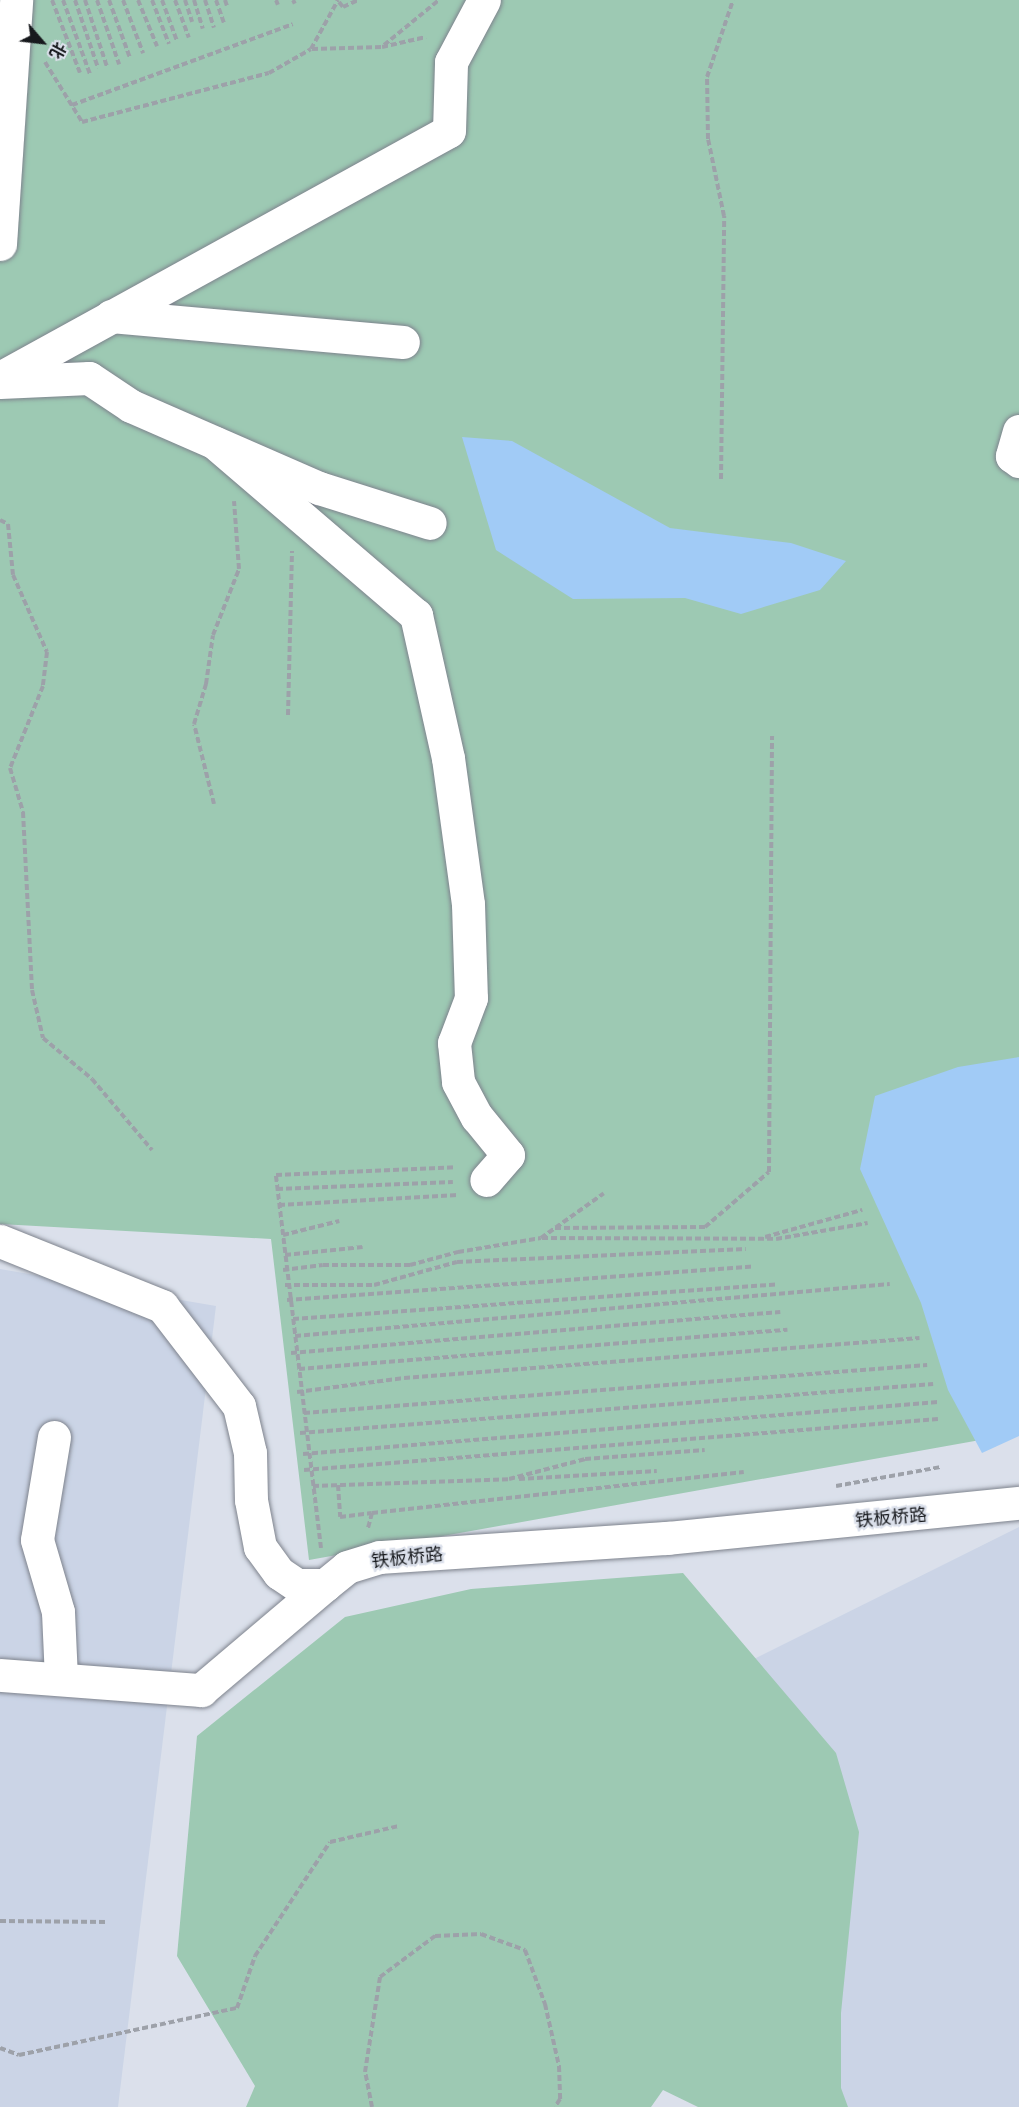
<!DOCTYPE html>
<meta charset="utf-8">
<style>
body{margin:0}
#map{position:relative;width:1019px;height:2107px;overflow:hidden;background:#dbe0eb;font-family:Ubuntu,"Noto Sans SC",sans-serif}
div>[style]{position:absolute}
.built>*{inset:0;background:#cbd4e6}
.green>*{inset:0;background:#9dc9b3}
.water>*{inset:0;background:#a1cbf6}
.path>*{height:4px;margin-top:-2px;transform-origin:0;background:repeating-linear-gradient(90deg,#9da1a9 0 6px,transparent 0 9px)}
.roads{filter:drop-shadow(0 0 2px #7e838d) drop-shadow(0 0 2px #7e838d)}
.minor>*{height:33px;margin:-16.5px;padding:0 16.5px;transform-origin:16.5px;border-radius:16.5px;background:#fff}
span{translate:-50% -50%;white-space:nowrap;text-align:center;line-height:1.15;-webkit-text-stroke:4.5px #dbe0eb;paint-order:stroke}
.street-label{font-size:18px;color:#17191d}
.north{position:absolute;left:12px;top:12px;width:60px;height:60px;-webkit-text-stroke:4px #dbe0eb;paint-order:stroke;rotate:118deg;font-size:16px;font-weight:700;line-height:24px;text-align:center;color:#17191d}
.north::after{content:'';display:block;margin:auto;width:21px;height:27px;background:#17191d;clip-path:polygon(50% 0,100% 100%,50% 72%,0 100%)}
</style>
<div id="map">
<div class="built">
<div style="clip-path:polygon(0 1269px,216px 1306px,118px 2107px,0 2107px)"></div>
<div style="clip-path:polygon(1019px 1527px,1019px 2107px,738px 2107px,748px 1662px)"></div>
</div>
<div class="green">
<div style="clip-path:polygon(0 0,1019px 0,1019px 1433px,309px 1560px,271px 1239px,0 1224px)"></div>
<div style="clip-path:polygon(683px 1573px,836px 1753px,859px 1832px,841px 2013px,841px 2088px,848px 2107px,698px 2107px,663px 2090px,651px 2107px,246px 2107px,255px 2086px,177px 1956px,197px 1736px,345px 1617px,471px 1589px)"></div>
</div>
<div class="water">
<div style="clip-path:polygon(462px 437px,512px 441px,670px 528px,791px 543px,846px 561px,820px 590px,741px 614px,685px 598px,573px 599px,496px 550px)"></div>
<div style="clip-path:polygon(1019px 1057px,1019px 1436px,982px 1453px,948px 1390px,921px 1303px,860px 1169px,875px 1096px,958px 1067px)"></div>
</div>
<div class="path">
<div style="left:52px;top:0;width:78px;rotate:69deg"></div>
<div style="left:63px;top:0;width:79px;rotate:70deg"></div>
<div style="left:75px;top:0;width:72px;rotate:71.3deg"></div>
<div style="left:85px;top:0;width:71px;rotate:71.8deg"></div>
<div style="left:97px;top:0;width:68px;rotate:71deg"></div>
<div style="left:109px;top:0;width:62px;rotate:70.1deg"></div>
<div style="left:123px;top:0;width:57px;rotate:69.3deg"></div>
<div style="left:138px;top:0;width:50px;rotate:67.6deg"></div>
<div style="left:152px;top:0;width:47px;rotate:68.9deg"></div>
<div style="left:162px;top:0;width:44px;rotate:69.9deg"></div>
<div style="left:175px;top:0;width:40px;rotate:69.8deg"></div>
<div style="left:185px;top:0;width:23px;rotate:72deg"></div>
<div style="left:194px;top:0;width:30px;rotate:73deg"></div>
<div style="left:205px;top:0;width:29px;rotate:72deg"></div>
<div style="left:216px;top:0;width:24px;rotate:71deg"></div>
<div style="left:225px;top:0;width:6px;rotate:72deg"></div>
<div style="left:276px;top:0;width:5px;rotate:68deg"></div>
<div style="left:293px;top:0;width:4px;rotate:63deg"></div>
<div style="left:339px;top:2px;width:6px;rotate:51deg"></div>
<div style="left:343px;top:7px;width:17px;rotate:-25deg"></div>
<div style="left:384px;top:45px;width:71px;rotate:-39.3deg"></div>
<div style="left:312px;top:49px;width:70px;rotate:-1.6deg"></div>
<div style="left:382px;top:47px;width:45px;rotate:-12.8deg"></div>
<div style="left:45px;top:62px;width:70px;rotate:58.3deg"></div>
<div style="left:82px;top:122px;width:193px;rotate:-14.7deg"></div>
<div style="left:269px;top:73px;width:48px;rotate:-29.7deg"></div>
<div style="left:311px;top:49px;width:56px;rotate:-61.1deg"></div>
<div style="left:72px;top:105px;width:235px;rotate:-20.1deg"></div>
<div style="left:721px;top:479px;width:263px;rotate:-89.3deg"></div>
<div style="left:724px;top:216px;width:79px;rotate:-101.7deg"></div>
<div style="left:708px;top:139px;width:62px;rotate:-90.9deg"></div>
<div style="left:707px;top:77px;width:81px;rotate:-71.3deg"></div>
<div style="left:0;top:520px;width:9px;rotate:27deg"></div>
<div style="left:8px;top:524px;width:51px;rotate:84.4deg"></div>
<div style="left:13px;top:575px;width:84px;rotate:66.2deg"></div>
<div style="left:47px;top:652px;width:34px;rotate:97deg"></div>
<div style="left:43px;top:686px;width:88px;rotate:111.9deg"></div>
<div style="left:10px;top:768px;width:46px;rotate:73.5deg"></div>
<div style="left:23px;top:812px;width:178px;rotate:87.1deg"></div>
<div style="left:32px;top:990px;width:49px;rotate:77.1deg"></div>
<div style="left:43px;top:1038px;width:64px;rotate:39.9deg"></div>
<div style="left:92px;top:1079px;width:93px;rotate:49.8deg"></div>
<div style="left:288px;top:715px;width:164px;rotate:-88.6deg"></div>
<div style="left:214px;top:804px;width:82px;rotate:-104deg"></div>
<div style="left:194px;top:724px;width:42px;rotate:-73.3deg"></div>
<div style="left:206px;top:684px;width:49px;rotate:-81.9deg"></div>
<div style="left:213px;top:635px;width:71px;rotate:-68.5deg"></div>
<div style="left:239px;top:569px;width:68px;rotate:-94.2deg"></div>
<div style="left:277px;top:1189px;width:176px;rotate:-2.3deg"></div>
<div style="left:279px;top:1205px;width:179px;rotate:-3.2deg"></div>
<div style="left:555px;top:1228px;width:150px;rotate:-0.4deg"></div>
<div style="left:705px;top:1227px;width:84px;rotate:-40.7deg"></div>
<div style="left:769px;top:1172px;width:436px;rotate:-89.6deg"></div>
<div style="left:283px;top:1235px;width:58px;rotate:-14deg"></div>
<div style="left:765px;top:1237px;width:101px;rotate:-15.6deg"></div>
<div style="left:542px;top:1238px;width:234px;rotate:0.2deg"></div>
<div style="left:776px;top:1239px;width:93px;rotate:-9.9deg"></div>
<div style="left:285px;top:1255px;width:78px;rotate:-5.9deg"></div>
<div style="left:283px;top:1270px;width:40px;rotate:-7.1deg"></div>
<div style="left:323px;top:1265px;width:87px"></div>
<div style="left:410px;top:1265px;width:50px;rotate:-15.2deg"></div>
<div style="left:458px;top:1252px;width:84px;rotate:-9.6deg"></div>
<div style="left:541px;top:1238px;width:77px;rotate:-35.5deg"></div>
<div style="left:285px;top:1285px;width:89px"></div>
<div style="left:374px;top:1285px;width:86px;rotate:-15.5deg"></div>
<div style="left:457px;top:1262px;width:289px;rotate:-2.6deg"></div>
<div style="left:287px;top:1300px;width:467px;rotate:-4.1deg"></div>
<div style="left:293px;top:1319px;width:484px;rotate:-4.1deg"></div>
<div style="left:295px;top:1336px;width:597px;rotate:-4.99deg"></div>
<div style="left:291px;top:1353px;width:491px;rotate:-4.8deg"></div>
<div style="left:299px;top:1369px;width:490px;rotate:-4.6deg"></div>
<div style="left:297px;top:1392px;width:108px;rotate:-7.5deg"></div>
<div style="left:404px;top:1378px;width:517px;rotate:-4.44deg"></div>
<div style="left:304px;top:1413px;width:625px;rotate:-4.41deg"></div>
<div style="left:300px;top:1433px;width:635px;rotate:-4.43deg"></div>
<div style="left:303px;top:1454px;width:637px;rotate:-4.68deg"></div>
<div style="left:304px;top:1470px;width:636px;rotate:-4.6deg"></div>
<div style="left:519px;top:1479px;width:138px;rotate:-3.3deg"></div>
<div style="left:338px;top:1485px;width:32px;rotate:86deg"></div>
<div style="left:340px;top:1517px;width:32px;rotate:-7deg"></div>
<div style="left:372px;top:1513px;width:16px;rotate:105deg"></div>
<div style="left:313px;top:1486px;width:196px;rotate:-2deg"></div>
<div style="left:509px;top:1479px;width:79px;rotate:-14.7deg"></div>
<div style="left:585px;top:1459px;width:120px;rotate:-4.3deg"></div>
<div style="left:836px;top:1486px;width:107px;rotate:-10.3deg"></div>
<div style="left:372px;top:1513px;width:374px;rotate:-6.3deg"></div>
<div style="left:321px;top:1548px;width:376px;rotate:-96.9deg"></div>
<div style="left:276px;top:1175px;width:180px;rotate:-2.5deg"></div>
<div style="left:0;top:1921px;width:108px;rotate:0.5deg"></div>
<div style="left:0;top:2048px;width:20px;rotate:20deg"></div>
<div style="left:19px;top:2055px;width:223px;rotate:-12.2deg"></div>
<div style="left:237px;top:2008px;width:55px;rotate:-70.9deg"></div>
<div style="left:255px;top:1956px;width:136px;rotate:-56.7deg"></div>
<div style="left:330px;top:1842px;width:71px;rotate:-13.1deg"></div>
<div style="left:372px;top:2107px;width:36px;rotate:-101deg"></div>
<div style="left:365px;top:2072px;width:96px;rotate:-81deg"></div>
<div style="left:380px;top:1977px;width:69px;rotate:-36.7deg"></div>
<div style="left:435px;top:1936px;width:46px;rotate:-2.5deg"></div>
<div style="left:481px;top:1934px;width:47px;rotate:20deg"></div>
<div style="left:525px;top:1950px;width:58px;rotate:69.7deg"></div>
<div style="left:545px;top:2004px;width:64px;rotate:77.3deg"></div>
<div style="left:559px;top:2066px;width:33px;rotate:88deg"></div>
<div style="left:560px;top:2099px;width:9px;rotate:122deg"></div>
</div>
<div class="roads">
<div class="minor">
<div style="left:0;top:244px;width:245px;rotate:-86.2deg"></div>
<div style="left:111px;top:316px;width:293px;rotate:5.1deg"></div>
<div style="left:0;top:378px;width:512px;rotate:-28.82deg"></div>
<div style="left:449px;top:131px;width:69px;rotate:-88.3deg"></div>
<div style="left:451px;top:62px;width:70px;rotate:-62deg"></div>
<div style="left:0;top:382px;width:89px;rotate:-2.6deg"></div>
<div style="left:89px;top:378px;width:50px;rotate:33.7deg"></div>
<div style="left:131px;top:406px;width:205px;rotate:23.6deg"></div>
<div style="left:319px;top:488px;width:116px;rotate:17.5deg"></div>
<div style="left:1019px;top:431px;width:26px;rotate:106deg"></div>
<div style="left:1012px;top:456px;width:9px;rotate:36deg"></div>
<div style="left:215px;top:443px;width:265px;rotate:40.6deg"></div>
<div style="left:416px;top:615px;width:147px;rotate:77.4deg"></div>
<div style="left:448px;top:758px;width:147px;rotate:82.2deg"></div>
<div style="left:468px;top:904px;width:94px;rotate:88.2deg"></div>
<div style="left:471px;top:998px;width:48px;rotate:110.7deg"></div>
<div style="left:454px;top:1043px;width:39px;rotate:84deg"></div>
<div style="left:458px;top:1082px;width:40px;rotate:62deg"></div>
<div style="left:477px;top:1117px;width:49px;rotate:50.8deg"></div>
<div style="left:508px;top:1155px;width:33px;rotate:131deg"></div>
<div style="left:0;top:1241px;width:175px;rotate:21.9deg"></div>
<div style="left:162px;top:1306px;width:126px;rotate:52.4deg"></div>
<div style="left:239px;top:1406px;width:48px;rotate:76.8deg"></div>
<div style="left:250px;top:1453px;width:47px;rotate:88.8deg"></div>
<div style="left:251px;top:1500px;width:48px;rotate:79.2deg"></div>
<div style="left:260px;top:1547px;width:32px;rotate:54deg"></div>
<div style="left:279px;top:1573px;width:22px;rotate:34deg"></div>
<div style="left:297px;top:1585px;width:28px"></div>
<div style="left:325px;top:1585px;width:28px;rotate:-39deg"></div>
<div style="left:347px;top:1567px;width:34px;rotate:-17deg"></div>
<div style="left:380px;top:1557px;width:288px;rotate:-3.8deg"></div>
<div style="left:667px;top:1538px;width:354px;rotate:-5.7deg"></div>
<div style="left:54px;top:1437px;width:104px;rotate:99.4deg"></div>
<div style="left:37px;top:1540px;width:75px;rotate:73.7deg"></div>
<div style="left:58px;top:1612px;width:67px;rotate:87.4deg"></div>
<div style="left:0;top:1675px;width:202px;rotate:4.3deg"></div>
<div style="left:201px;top:1690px;width:162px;rotate:-40.3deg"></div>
</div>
</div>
<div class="street-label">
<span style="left:891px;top:1517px;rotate:-5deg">铁板桥路</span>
<span style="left:407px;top:1557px;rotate:-6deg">铁板桥路</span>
</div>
<div class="north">北</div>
</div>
